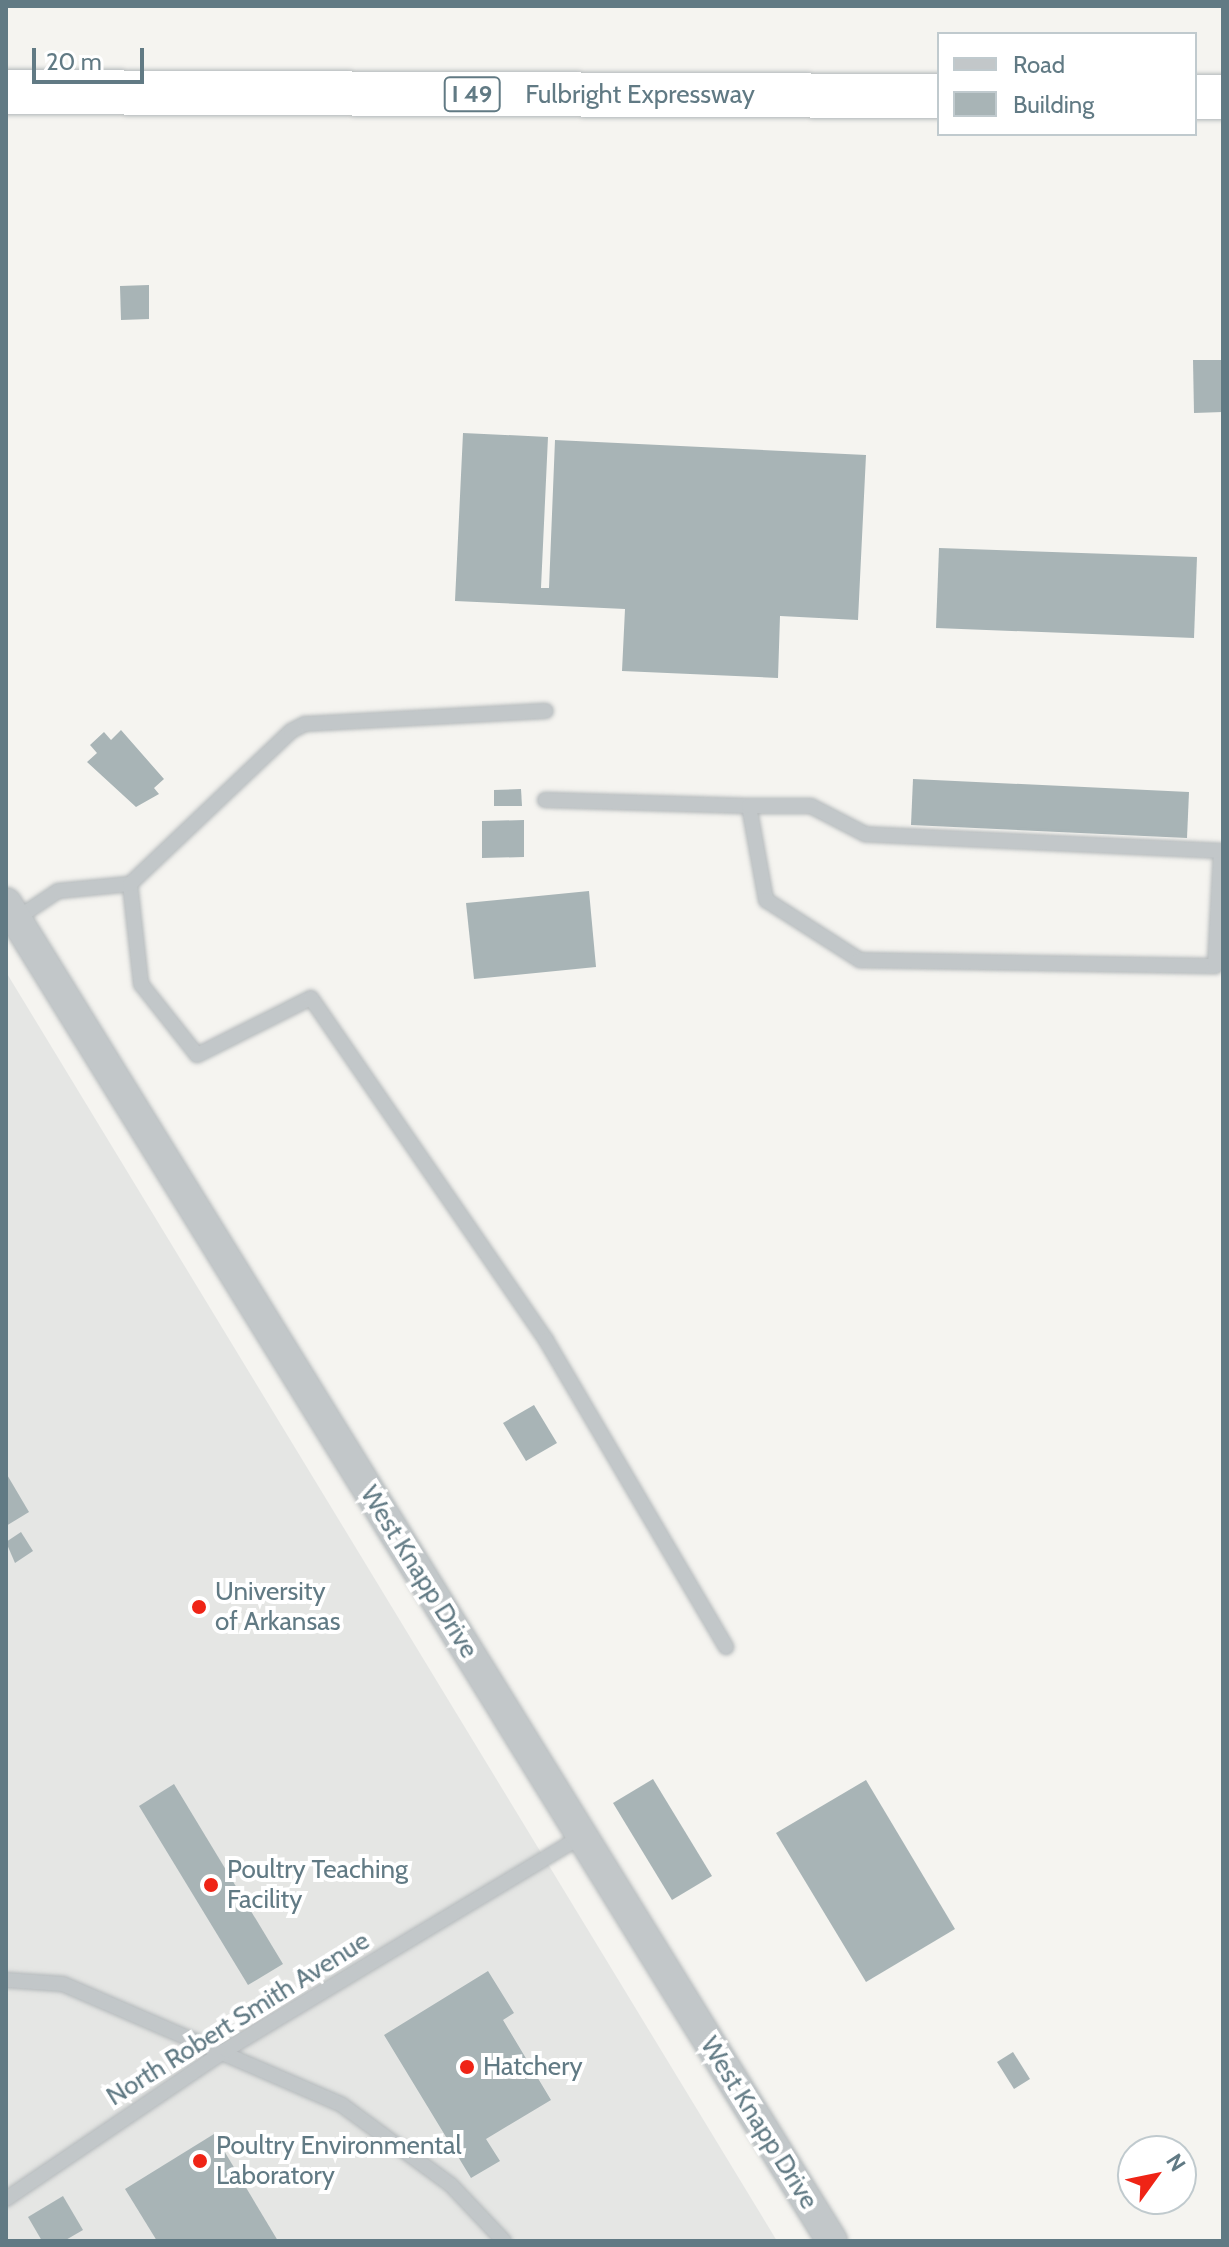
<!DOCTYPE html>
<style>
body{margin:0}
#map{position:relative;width:1229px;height:2247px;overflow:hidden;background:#f5f4f0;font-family:Cabin,sans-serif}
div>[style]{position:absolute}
.built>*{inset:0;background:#e5e6e4}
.building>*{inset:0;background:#a8b4b6}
.roads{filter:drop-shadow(0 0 2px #b4b9bb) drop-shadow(0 0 2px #b4b9bb)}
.lane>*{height:14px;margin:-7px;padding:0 7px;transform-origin:7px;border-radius:7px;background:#c2c7c9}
.street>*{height:30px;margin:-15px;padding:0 15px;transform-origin:15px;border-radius:15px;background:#c2c7c9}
.highway>*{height:44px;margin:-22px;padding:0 22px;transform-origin:22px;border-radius:22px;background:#fff}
.dots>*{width:22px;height:22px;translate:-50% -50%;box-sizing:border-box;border:4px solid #fff;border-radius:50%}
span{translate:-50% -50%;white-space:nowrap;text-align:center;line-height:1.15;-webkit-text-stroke:8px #fff;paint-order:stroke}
.shield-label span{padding:2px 6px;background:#fff;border:2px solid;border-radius:6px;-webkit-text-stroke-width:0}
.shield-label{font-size:24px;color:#617a84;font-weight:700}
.street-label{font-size:26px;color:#617a84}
.poi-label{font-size:26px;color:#617a84}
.left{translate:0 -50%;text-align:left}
.frame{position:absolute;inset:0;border:8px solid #617a84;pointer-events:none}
.legend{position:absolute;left:937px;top:32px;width:260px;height:104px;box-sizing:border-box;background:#fff;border:2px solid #c0cace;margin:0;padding:10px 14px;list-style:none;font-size:24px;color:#617a84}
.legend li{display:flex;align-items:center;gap:16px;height:40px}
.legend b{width:40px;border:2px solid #c0cace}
.north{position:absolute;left:1117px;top:2135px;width:80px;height:80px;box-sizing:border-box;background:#fff;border:2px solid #c0cace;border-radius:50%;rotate:57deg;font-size:22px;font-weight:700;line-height:32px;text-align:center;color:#617a84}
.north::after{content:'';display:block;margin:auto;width:28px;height:36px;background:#ef2416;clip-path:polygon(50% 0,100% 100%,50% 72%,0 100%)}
.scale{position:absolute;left:32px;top:48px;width:112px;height:36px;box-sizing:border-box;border:4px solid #617a84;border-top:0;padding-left:10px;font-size:24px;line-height:28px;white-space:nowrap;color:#617a84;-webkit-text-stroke:6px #fff;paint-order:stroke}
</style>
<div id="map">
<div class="built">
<div style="clip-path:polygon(6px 972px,777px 2241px,6px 2241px)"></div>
</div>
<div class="building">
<div style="clip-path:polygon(149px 285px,149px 319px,121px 320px,120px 286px)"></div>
<div style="clip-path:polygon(1193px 360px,1223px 360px,1223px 412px,1194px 413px)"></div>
<div style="clip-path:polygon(463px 433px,548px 437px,541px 588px,549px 588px,555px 440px,866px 455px,858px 620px,780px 616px,778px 678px,622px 671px,625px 609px,455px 601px)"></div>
<div style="clip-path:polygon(939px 548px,1197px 557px,1194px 638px,936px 628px)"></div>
<div style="clip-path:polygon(121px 730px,164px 779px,154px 788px,159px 794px,136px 807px,87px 762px,97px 753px,90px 745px,104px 732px,111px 740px)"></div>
<div style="clip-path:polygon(913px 779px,1189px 792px,1187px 838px,911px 825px)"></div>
<div style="clip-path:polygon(521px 789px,522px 806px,494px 806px,494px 790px)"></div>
<div style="clip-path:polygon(524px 820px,524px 857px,482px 858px,482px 821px)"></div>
<div style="clip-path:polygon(589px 891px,596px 967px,474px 979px,466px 903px)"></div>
<div style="clip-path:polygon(534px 1405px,557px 1443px,526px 1461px,503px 1423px)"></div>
<div style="clip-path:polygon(6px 1473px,29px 1512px,6px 1526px)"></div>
<div style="clip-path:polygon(21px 1532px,33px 1551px,15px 1563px,6px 1542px)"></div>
<div style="clip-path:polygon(653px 1779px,712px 1876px,672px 1900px,613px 1803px)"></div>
<div style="clip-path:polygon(866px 1780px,955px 1929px,866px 1982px,776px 1833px)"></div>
<div style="clip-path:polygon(174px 1784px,283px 1964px,248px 1985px,139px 1806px)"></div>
<div style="clip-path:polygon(488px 1971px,514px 2013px,503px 2020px,551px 2100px,486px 2139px,500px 2161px,471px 2178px,384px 2035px)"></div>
<div style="clip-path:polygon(1013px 2052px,1030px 2079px,1014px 2089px,997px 2062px)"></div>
<div style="clip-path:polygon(214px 2134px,278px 2241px,157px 2241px,125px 2189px)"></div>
<div style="clip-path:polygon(63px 2196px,83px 2230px,64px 2241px,42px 2241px,28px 2217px)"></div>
</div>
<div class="roads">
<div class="lane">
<div style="left:545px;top:800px;width:204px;rotate:1.7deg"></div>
<div style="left:749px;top:806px;width:96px;rotate:79.7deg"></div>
<div style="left:766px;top:900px;width:112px;rotate:32.6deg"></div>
<div style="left:860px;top:960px;width:355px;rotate:1deg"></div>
<div style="left:1215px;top:966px;width:115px;rotate:-87deg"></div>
<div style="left:1221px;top:851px;width:356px;rotate:-177.3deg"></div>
<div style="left:865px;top:834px;width:61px;rotate:-152.6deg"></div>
<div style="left:811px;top:806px;width:62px;rotate:180deg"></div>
<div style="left:130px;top:884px;width:101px;rotate:83.7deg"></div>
<div style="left:141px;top:984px;width:90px;rotate:51.7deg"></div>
<div style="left:197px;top:1055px;width:127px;rotate:-26.6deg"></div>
<div style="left:311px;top:998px;width:415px;rotate:55.5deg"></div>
<div style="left:546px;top:1340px;width:356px;rotate:59.6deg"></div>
<div style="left:16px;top:919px;width:50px;rotate:-33.7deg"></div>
<div style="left:58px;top:891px;width:72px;rotate:-5.6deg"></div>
<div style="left:130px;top:884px;width:222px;rotate:-43.5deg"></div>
<div style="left:291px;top:731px;width:16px;rotate:-27deg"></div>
<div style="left:305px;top:724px;width:241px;rotate:-3.1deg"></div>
<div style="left:6px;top:1980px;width:57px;rotate:4deg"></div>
<div style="left:63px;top:1984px;width:304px;rotate:23.4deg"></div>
<div style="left:342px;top:2105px;width:135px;rotate:36.3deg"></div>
<div style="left:451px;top:2185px;width:77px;rotate:46.6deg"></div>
<div style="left:6px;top:2199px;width:266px;rotate:-34.1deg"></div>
<div style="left:226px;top:2050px;width:415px;rotate:-31deg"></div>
</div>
<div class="street">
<div style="left:6px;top:903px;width:1572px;rotate:58.31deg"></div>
</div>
<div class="highway">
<div style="left:6px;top:92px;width:933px;rotate:0.25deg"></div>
<div style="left:1195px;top:97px;width:28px"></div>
</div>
</div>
<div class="dots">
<div style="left:199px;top:1607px;background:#ef2416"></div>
<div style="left:211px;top:1885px;background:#ef2416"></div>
<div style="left:467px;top:2067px;background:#ef2416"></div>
<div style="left:200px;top:2161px;background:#ef2416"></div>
</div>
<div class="shield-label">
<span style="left:472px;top:94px">I 49</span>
</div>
<div class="street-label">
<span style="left:640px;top:95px">Fulbright Expressway</span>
<span style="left:419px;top:1572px;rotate:58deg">West Knapp Drive</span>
<span style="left:238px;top:2019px;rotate:-32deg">North Robert Smith Avenue</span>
<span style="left:759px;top:2123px;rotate:58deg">West Knapp Drive</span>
</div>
<div class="poi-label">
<span class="left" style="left:215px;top:1607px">University<br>of Arkansas</span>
<span class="left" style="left:227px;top:1885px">Poultry Teaching<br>Facility</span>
<span class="left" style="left:483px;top:2067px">Hatchery</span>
<span class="left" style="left:216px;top:2161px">Poultry Environmental<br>Laboratory</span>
</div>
<div class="frame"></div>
<ul class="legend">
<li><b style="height:10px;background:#c2c7c9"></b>Road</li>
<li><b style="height:22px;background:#a8b4b6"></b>Building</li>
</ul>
<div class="north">N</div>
<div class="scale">20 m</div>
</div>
